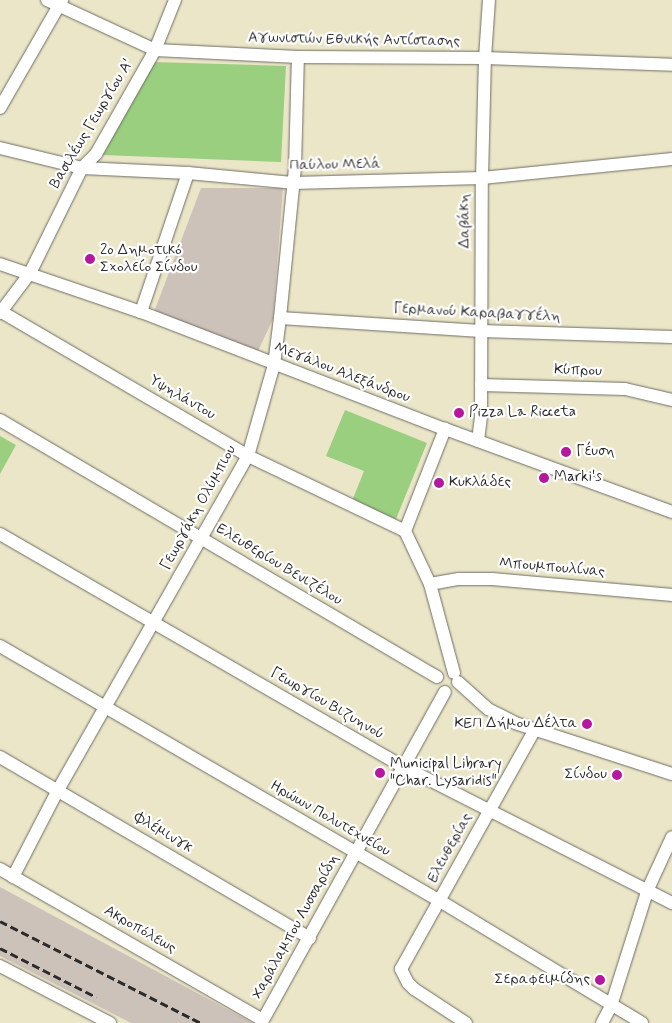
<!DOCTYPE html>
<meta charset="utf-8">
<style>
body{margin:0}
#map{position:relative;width:672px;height:1023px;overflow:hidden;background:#ebe6c8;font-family:Mynerve,sans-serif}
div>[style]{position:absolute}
.industrial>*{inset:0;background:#cdc2b9}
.green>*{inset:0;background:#9acf80}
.roads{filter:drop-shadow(0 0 1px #6e6c62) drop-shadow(0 0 1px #6e6c62)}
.minor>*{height:12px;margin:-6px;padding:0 6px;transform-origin:6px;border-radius:6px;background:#fff}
.rail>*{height:3px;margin-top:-1.5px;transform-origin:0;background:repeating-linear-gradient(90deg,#2b2b2b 0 8px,transparent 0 12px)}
.dots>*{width:14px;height:14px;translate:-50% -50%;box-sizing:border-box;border:2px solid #fff;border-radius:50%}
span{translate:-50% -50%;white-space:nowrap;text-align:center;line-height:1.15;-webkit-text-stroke:4.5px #fff;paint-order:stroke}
.street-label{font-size:15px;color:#2b2b2b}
.poi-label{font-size:15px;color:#2b2b2b}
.left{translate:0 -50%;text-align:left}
.right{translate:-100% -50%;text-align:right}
</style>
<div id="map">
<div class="industrial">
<div style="clip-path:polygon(201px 188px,283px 188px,273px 319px,258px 351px,154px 312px)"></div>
<div style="clip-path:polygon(0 887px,253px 1023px,131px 1023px,0 956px)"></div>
</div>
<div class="green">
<div style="clip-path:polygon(154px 62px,286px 66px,281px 162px,103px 155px)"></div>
<div style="clip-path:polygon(345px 410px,427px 443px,396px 519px,352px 501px,364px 471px,326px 456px)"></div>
<div style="clip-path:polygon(0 436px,16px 445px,0 474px)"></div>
</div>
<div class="roads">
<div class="minor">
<div style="left:47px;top:0;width:119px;rotate:24.8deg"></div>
<div style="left:155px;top:50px;width:143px;rotate:2.8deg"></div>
<div style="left:298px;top:57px;width:187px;rotate:0.3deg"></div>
<div style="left:485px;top:58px;width:187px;rotate:2.1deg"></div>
<div style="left:0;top:108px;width:125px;rotate:-60.1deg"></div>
<div style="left:0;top:148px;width:84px;rotate:13.7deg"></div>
<div style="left:82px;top:168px;width:106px;rotate:2.7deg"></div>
<div style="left:188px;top:173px;width:105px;rotate:5.4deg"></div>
<div style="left:293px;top:183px;width:189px;rotate:-1.5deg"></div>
<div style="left:482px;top:178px;width:191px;rotate:-5.7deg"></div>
<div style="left:0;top:264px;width:149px;rotate:18.8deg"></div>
<div style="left:141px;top:312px;width:326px;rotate:21.1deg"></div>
<div style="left:445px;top:429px;width:242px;rotate:20.1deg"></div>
<div style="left:0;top:311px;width:287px;rotate:30.3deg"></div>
<div style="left:248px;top:456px;width:174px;rotate:25.5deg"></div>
<div style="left:405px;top:531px;width:59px;rotate:64.7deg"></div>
<div style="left:430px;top:584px;width:92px;rotate:74.9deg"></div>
<div style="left:141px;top:312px;width:147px;rotate:-71.3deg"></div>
<div style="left:0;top:313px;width:50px;rotate:-53.1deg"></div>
<div style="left:30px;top:273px;width:117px;rotate:-63.7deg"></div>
<div style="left:82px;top:168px;width:20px;rotate:-45deg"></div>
<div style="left:96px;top:154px;width:120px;rotate:-60.4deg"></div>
<div style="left:155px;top:50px;width:54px;rotate:-68.2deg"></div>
<div style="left:280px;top:318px;width:201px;rotate:3.7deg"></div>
<div style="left:481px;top:331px;width:191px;rotate:1.8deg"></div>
<div style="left:481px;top:385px;width:144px;rotate:1.6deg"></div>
<div style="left:625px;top:389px;width:48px;rotate:13.2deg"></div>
<div style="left:0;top:420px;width:507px;rotate:30.46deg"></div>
<div style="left:478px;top:441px;width:26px;rotate:-83deg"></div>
<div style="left:481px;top:415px;width:237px;rotate:-89.8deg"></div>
<div style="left:482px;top:178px;width:120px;rotate:-88.6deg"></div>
<div style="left:485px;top:58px;width:58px;rotate:-86.1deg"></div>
<div style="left:405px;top:531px;width:110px;rotate:-68.6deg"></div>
<div style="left:0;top:534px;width:464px;rotate:30deg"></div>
<div style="left:402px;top:766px;width:303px;rotate:26.9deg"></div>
<div style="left:430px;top:584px;width:29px;rotate:-10deg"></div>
<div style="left:459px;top:579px;width:33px"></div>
<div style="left:492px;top:579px;width:181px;rotate:5.1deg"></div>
<div style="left:0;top:646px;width:509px;rotate:30.09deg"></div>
<div style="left:440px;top:901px;width:236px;rotate:31.1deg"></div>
<div style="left:458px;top:682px;width:40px;rotate:42deg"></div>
<div style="left:488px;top:709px;width:30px;rotate:27deg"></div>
<div style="left:515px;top:723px;width:165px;rotate:18deg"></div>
<div style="left:0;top:757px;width:359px;rotate:30.3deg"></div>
<div style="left:0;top:869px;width:303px;rotate:29.9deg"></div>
<div style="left:263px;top:1020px;width:375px;rotate:-61deg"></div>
<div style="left:13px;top:877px;width:98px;rotate:-62.7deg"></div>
<div style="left:58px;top:790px;width:384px;rotate:-60.4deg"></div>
<div style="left:248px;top:456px;width:95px;rotate:-74.1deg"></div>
<div style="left:274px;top:365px;width:47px;rotate:-82.7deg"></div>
<div style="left:280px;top:318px;width:151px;rotate:-84.3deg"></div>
<div style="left:295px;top:168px;width:111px;rotate:-88.5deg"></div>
<div style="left:0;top:966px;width:124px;rotate:27.4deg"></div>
<div style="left:466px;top:1023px;width:62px;rotate:-146.8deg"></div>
<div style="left:414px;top:989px;width:8px;rotate:-135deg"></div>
<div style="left:408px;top:983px;width:16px;rotate:-117deg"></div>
<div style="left:401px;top:969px;width:275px;rotate:-60.8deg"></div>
<div style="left:602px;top:1023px;width:19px;rotate:-62deg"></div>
<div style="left:611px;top:1006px;width:123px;rotate:-72.5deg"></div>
<div style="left:648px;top:889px;width:57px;rotate:-65.2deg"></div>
</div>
</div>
<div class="rail">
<div style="left:0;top:921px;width:225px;rotate:26.9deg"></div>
<div style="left:0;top:948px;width:108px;rotate:27deg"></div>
</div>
<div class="dots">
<div style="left:90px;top:259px;background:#b5179e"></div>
<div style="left:459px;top:413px;background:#b5179e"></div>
<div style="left:566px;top:452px;background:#b5179e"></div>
<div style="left:544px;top:478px;background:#b5179e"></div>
<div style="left:439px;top:483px;background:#b5179e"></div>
<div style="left:587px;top:724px;background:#b5179e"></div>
<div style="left:380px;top:773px;background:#b5179e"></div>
<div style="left:617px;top:775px;background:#b5179e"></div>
<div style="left:600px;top:980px;background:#b5179e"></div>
</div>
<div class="street-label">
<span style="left:354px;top:40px;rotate:1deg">Αγωνιστών Εθνικής Αντίστασης</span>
<span style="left:92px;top:124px;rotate:-59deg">Βασιλέως Γεωργίου Α'</span>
<span style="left:335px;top:165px;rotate:-1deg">Παύλου Μελά</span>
<span style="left:465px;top:221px;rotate:-90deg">Δαβάκη</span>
<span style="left:477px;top:313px;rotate:3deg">Γερμανού Καραβαγγέλη</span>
<span style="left:578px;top:371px;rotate:2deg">Κύπρου</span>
<span style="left:342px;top:373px;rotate:21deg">Μεγάλου Αλεξάνδρου</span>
<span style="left:182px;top:398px;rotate:30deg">Υψηλάντου</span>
<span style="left:199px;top:508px;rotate:-61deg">Γεωργάκη Ολύμπιου</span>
<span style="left:279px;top:565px;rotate:31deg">Ελευθερίου Βενιζέλου</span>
<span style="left:552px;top:568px;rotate:5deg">Μπουμπουλίνας</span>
<span style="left:327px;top:704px;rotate:30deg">Γεωργίου Βιζυηνού</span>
<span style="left:330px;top:819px;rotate:30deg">Ηρώων Πολυτεχνείου</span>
<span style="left:163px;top:833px;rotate:31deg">Φλέμινγκ</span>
<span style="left:450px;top:848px;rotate:-61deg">Ελευθερίας</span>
<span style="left:296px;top:927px;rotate:-61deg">Χαράλαμπου Λυσσαρίδη</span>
<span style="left:140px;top:930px;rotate:30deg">Ακροπόλεως</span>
</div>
<div class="poi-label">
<span class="left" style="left:100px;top:259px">2o Δημοτικό<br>Σχολείο Σίνδου</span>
<span class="left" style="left:469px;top:413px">Pizza La Ricceta</span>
<span class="left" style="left:576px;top:452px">Γέυση</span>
<span class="left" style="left:554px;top:478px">Marki's</span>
<span class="left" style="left:449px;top:483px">Κυκλάδες</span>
<span class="right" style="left:577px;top:724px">ΚΕΠ Δήμου Δέλτα</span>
<span class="left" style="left:390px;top:773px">Municipal Library<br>"Char. Lysaridis"</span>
<span class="right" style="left:607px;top:775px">Σίνδου</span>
<span class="right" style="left:590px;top:980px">Σεραφειμίδης</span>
</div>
</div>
